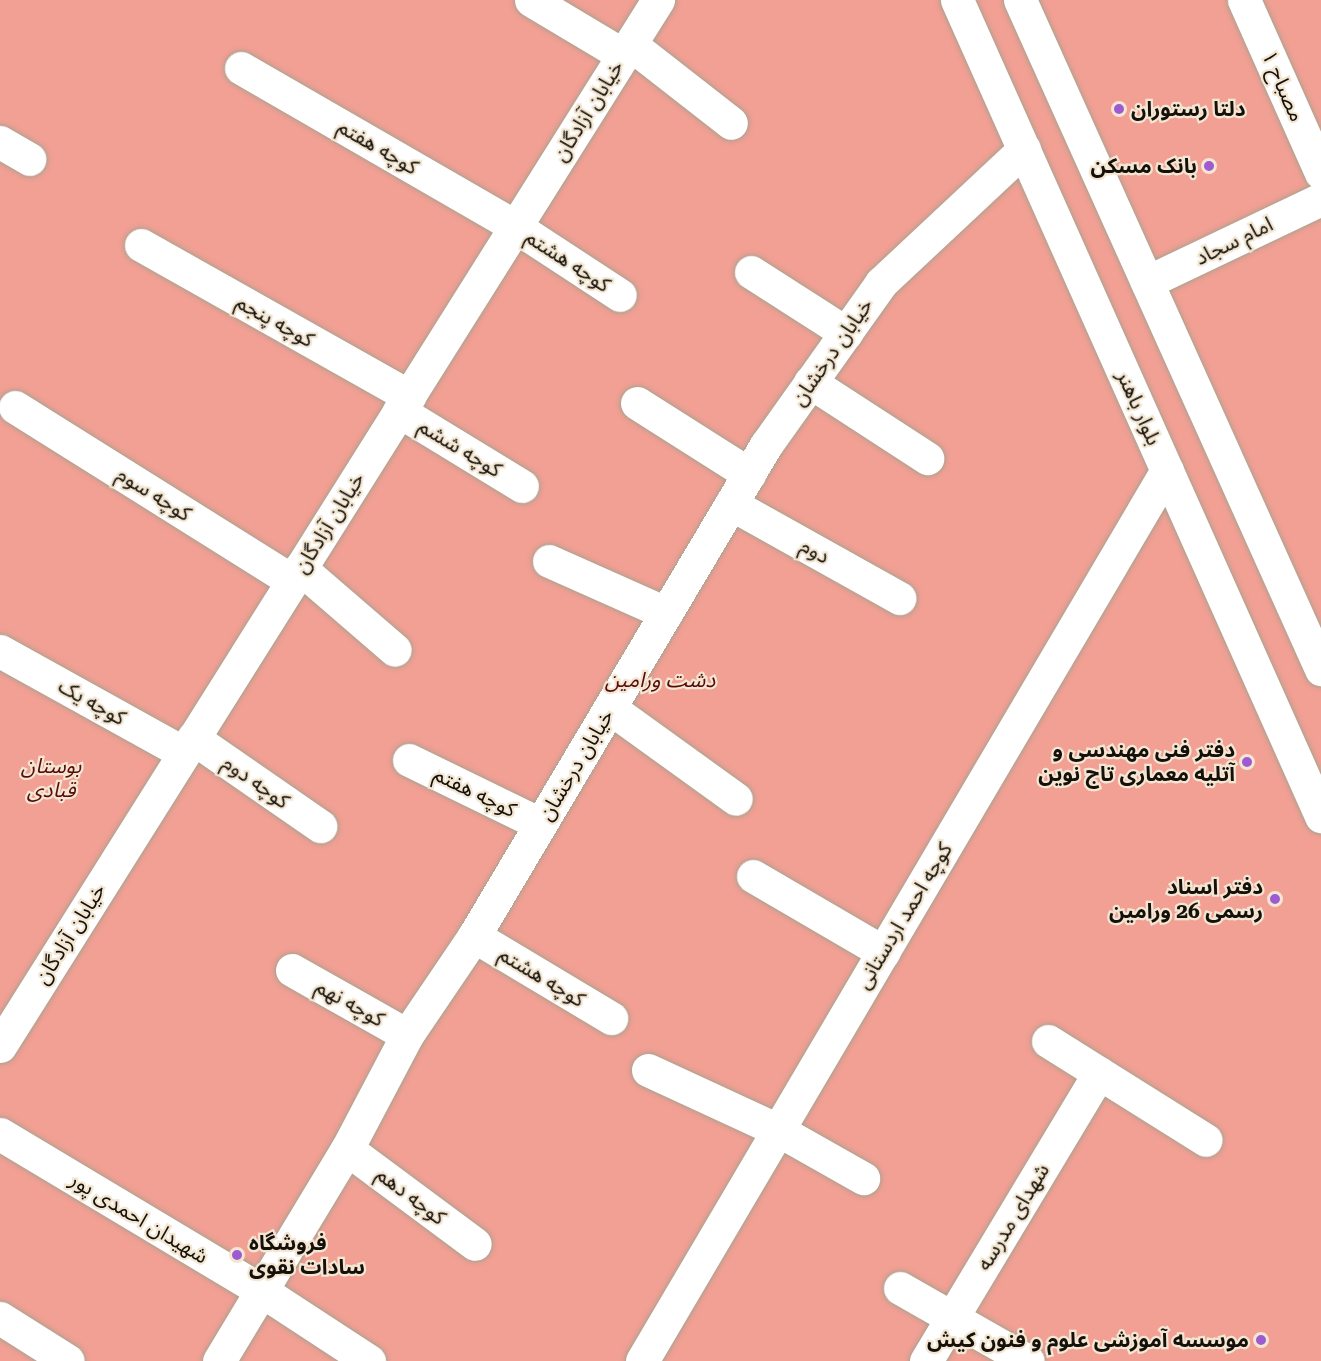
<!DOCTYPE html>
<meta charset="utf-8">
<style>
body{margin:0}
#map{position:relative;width:1321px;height:1361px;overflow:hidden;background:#f3e7d3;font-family:"Roboto Serif","Noto Sans Arabic",serif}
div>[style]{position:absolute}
.green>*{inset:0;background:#f29f94}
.roads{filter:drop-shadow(0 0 2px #aca18e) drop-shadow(0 0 2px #aca18e)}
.street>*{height:33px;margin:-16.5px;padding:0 16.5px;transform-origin:16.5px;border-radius:16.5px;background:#fff}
.secondary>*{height:33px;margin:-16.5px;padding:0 16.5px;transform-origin:16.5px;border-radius:16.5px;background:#fff}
.primary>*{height:33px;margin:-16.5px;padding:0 16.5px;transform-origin:16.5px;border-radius:16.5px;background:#fff}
.dots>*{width:16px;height:16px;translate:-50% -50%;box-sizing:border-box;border:3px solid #f3e7d3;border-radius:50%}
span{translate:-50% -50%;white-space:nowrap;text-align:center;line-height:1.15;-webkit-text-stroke:4.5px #f3e7d3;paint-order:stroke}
.street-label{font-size:21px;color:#15100a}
.poi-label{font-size:21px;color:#15100a;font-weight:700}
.left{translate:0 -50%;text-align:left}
.right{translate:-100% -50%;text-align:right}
.park-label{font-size:21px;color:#590b0a;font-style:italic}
</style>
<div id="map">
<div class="green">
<div style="clip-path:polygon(0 0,1321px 0,1321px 1361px,0 1361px)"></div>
</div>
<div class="roads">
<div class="street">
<div style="left:531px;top:0;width:107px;rotate:30.9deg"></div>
<div style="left:1244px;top:0;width:189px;rotate:66deg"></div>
<div style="left:630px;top:44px;width:128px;rotate:38deg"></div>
<div style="left:241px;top:68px;width:318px;rotate:30deg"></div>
<div style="left:516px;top:227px;width:124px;rotate:33.2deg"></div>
<div style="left:0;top:142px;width:34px;rotate:30deg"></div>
<div style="left:141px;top:245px;width:308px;rotate:29.4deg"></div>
<div style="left:751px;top:272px;width:113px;rotate:32.7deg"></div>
<div style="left:1147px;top:282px;width:193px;rotate:-25.5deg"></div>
<div style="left:810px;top:382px;width:140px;rotate:33deg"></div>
<div style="left:637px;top:403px;width:133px;rotate:32.4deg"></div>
<div style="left:15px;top:407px;width:327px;rotate:32.1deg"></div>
<div style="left:399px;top:411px;width:144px;rotate:31.4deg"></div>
<div style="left:731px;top:504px;width:193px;rotate:29.2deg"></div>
<div style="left:549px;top:561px;width:128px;rotate:24deg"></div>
<div style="left:300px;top:568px;width:125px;rotate:40.8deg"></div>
<div style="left:0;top:651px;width:210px;rotate:29deg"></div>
<div style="left:610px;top:708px;width:155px;rotate:35.8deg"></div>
<div style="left:193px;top:738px;width:155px;rotate:34.7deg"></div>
<div style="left:409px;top:760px;width:146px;rotate:26deg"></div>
<div style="left:753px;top:876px;width:151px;rotate:30.3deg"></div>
<div style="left:474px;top:936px;width:160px;rotate:30.9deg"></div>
<div style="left:292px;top:970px;width:132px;rotate:29.5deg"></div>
<div style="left:1048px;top:1041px;width:186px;rotate:32.1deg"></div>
<div style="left:0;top:1046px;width:1236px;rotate:-57.83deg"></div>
<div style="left:648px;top:1070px;width:143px;rotate:24.8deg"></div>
<div style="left:778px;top:1130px;width:98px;rotate:29.5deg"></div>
<div style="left:347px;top:1149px;width:159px;rotate:36.6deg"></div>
<div style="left:900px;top:1288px;width:147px;rotate:29.7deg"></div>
<div style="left:0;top:1318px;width:80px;rotate:32.3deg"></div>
<div style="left:219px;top:1361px;width:248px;rotate:-58.9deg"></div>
<div style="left:347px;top:1149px;width:129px;rotate:-62.2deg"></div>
<div style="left:407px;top:1035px;width:120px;rotate:-55.9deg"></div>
<div style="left:474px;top:936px;width:571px;rotate:-59.26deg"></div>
<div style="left:766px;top:445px;width:199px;rotate:-54.6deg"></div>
<div style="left:881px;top:283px;width:196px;rotate:-43.1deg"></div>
<div style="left:642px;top:1361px;width:1034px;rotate:-59.49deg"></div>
<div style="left:926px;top:1361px;width:336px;rotate:-59deg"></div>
</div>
<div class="secondary">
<div style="left:0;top:1134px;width:305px;rotate:30.9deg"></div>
<div style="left:262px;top:1291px;width:128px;rotate:33.2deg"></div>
</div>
<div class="primary">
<div style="left:957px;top:0;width:894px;rotate:65.96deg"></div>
<div style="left:1020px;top:0;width:734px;rotate:65.78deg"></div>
</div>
</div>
<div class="dots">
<div style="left:1119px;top:109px;background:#9e5bd1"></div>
<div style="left:1209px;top:166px;background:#9e5bd1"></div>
<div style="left:1247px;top:762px;background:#9e5bd1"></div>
<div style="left:1275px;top:899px;background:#9e5bd1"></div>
<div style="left:237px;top:1255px;background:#9e5bd1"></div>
<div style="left:1261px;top:1340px;background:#9e5bd1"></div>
</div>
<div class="street-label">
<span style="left:1283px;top:86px;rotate:66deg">مصباح ۱</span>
<span style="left:588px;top:111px;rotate:-58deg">خیابان آزادگان</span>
<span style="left:378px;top:147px;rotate:30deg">کوچه هفتم</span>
<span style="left:1234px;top:241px;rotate:-26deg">امام سجاد</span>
<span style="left:568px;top:261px;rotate:33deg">کوچه هشتم</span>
<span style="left:275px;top:321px;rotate:29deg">کوچه پنجم</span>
<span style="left:832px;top:352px;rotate:-55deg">خیابان درخشان</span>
<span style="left:1139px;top:408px;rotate:66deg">بلوار باهنر</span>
<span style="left:460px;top:448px;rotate:31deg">کوچه ششم</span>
<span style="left:154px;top:494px;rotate:32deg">کوچه سوم</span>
<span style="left:329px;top:523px;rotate:-58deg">خیابان آزادگان</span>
<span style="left:815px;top:551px;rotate:29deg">دوم</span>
<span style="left:92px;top:702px;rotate:29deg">کوچه یک</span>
<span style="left:576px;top:765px;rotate:-59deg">خیابان درخشان</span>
<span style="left:256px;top:782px;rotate:35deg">کوچه دوم</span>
<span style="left:475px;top:792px;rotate:26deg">کوچه هفتم</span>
<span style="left:904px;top:916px;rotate:-59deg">کوچه احمد اردستانی</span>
<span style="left:70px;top:934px;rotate:-58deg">خیابان آزادگان</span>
<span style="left:542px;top:977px;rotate:31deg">کوچه هشتم</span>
<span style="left:350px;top:1003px;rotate:29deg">کوچه نهم</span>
<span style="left:411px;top:1196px;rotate:37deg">کوچه دهم</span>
<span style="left:1013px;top:1217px;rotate:-59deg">شهدای مدرسه</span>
<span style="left:139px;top:1218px;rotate:31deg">شهیدان احمدی پور</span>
</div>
<div class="poi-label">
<span class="left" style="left:1131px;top:109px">دلتا رستوران</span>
<span class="right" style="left:1197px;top:166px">بانک مسکن</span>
<span class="right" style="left:1235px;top:762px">دفتر فنی مهندسی و<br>آتلیه معماری تاج نوین</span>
<span class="right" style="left:1263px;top:899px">دفتر اسناد<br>رسمی 26 ورامین</span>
<span class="left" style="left:249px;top:1255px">فروشگاه<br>سادات نقوی</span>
<span class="right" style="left:1249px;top:1340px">موسسه آموزشی علوم و فنون کیش</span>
</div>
<div class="park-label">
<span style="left:660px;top:680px">دشت ورامین</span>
<span style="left:51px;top:778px">بوستان<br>قبادی</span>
</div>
</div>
